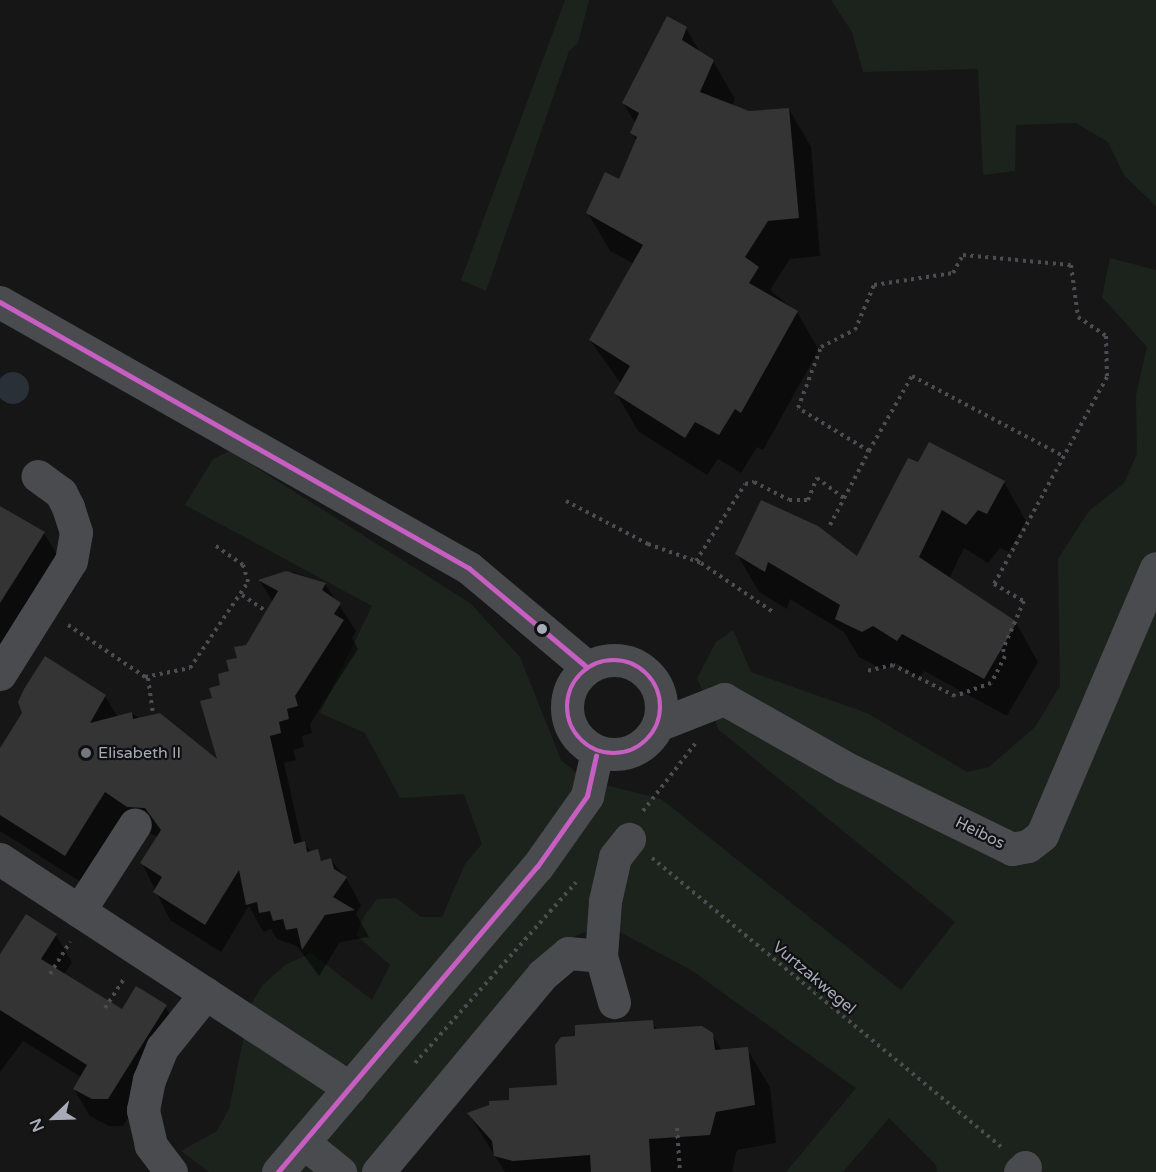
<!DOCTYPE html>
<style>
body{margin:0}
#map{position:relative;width:1156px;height:1172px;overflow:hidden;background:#161616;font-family:"Varela Round",sans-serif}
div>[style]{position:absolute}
.green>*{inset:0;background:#1c231d}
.water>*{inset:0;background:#293038}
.round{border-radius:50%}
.shadow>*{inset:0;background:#0007}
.building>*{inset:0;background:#343435}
.path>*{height:4px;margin-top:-2px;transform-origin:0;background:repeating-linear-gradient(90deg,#4c4d51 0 3px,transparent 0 7.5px)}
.minor>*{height:33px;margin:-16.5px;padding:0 16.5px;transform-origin:16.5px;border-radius:16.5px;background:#4a4b4f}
.minor>.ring{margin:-16.5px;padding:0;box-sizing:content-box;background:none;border:33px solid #4a4b4f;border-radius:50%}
.bus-1>*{height:4.5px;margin:-2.25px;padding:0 2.25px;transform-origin:2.25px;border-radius:2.25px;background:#c65fc1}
.bus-1>.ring{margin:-2.25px;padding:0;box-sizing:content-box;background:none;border:4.5px solid #c65fc1;border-radius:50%}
.dots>*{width:16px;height:16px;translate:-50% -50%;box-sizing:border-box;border:3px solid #101012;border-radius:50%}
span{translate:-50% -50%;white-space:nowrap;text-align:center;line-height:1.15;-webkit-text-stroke:4.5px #101012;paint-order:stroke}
.poi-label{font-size:16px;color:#a6abb7}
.left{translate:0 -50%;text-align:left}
.street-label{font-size:16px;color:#a6abb7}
.north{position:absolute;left:24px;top:1088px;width:60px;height:60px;-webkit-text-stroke:4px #101012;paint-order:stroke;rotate:247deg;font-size:16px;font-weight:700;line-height:24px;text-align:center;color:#a6abb7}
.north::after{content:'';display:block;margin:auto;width:21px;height:27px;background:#a6abb7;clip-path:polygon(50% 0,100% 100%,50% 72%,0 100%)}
</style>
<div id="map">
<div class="green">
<div style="clip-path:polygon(565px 0,589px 0,578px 43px,569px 51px,486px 291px,461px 280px)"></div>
<div style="clip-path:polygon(831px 0,1156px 0,1156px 206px,1124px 175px,1108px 142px,1076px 123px,1016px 125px,1015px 171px,983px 175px,978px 69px,863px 72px,852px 32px)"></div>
<div style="clip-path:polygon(1110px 258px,1156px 270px,1156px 1172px,937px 1172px,936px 1165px,889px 1118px,843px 1172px,786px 1172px,856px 1088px,691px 970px,605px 924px,555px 944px,364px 1172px,209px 1172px,181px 1151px,217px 1131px,229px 1109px,250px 1006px,262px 986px,285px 965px,311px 953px,372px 1000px,390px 965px,356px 935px,364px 916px,377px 899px,396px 898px,421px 917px,442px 917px,465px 864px,482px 844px,464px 794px,400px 798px,365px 733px,320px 713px,372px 606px,185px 505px,213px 459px,230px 451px,470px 603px,520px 657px,561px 760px,585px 780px,661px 799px,901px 990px,955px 922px,719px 730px,697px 678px,716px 642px,733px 630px,751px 672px,867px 713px,967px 772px,989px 767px,1035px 727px,1060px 686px,1058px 559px,1089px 511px,1124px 483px,1137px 454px,1136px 395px,1147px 347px,1102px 297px)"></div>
</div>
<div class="water">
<div class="round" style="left:-3px;top:372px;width:32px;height:32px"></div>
</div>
<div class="shadow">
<div style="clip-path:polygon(686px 28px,700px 52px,713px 61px,735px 99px,732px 106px,749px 112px,789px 109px,811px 147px,820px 256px,790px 259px,770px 290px,797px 312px,819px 350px,763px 450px,757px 447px,741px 473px,718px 459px,707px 475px,638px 431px,616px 393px,621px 384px,590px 340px,634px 264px,610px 251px,588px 213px,619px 181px,637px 142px,632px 133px,636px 124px,623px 103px)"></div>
<div style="clip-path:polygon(909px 460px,1004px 482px,1026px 521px,1009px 552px,1000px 548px,988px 563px,964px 548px,949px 579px,1016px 623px,1038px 662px,1007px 716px,924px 671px,919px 678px,896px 663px,884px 670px,859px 657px,844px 632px,790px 599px,787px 609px,759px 592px,737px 554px,857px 559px)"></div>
<div style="clip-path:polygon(0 507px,44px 533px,60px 560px,0 654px)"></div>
<div style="clip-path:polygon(294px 572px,325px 584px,356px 631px,352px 638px,358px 649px,310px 724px,312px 733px,302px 736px,304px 747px,293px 750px,296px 760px,284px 763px,302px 843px,324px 862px,331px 860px,346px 878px,361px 905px,356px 914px,369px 937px,340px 942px,319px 976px,297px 946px,277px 939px,271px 929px,263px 932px,249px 906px,221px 952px,170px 920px,142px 863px,158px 837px,120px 819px,81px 882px,0 831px,0 751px,105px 696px,118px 717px,131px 713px,219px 763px,213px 699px,273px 602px,260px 581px)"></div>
<div style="clip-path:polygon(56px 935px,72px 962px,64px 975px,123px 1011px,165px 1006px,181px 1034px,123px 1126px,109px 1126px,90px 1116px,74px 1089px,81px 1077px,23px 1041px,0 1072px,0 958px)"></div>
<div style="clip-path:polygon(652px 1022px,657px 1030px,712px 1034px,722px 1051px,747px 1049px,770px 1087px,776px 1143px,737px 1150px,732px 1172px,505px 1172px,469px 1114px,559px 1087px,576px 1038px)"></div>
</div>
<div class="building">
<div style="clip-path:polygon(667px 16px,687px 27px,682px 40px,714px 60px,700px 92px,749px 111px,789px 108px,799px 218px,768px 221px,745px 257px,759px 267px,749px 283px,798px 311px,741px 413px,735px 409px,719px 435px,695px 422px,685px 438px,614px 393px,630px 366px,589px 340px,643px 245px,586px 213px,605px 172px,619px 179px,637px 137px,630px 133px,639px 113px,622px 103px)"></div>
<div style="clip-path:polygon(929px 442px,1005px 481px,987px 514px,978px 510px,966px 525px,942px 510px,919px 557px,1017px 622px,984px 679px,902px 634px,897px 641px,873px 626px,862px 632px,835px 619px,840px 605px,768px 562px,765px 572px,735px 554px,761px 500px,818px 526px,857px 556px,908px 458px,918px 462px)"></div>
<div style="clip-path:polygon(0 506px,45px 532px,0 603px)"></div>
<div style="clip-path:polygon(286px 571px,326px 583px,322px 590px,341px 603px,334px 614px,344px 620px,295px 696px,298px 706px,287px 709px,289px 719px,279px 722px,281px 733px,270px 736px,294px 844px,305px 841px,307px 852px,318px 849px,321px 861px,331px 858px,334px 869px,347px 877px,333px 897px,355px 910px,325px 915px,302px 950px,297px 928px,286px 930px,283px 919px,273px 921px,270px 911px,259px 913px,257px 902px,246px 905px,239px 870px,205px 925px,153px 892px,162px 877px,140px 863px,161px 830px,145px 808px,127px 807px,105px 792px,65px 856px,0 815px,0 748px,22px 713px,18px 702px,24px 689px,45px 656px,106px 695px,90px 723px,132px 712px,133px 719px,160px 713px,217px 759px,200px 701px,212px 698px,209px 688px,220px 685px,218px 674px,229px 671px,226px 660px,237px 658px,234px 647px,246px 645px,278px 591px,258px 580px)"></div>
<div style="clip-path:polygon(26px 914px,57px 934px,41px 959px,122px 1009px,136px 986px,167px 1005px,108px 1099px,92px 1099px,73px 1089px,87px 1065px,0 1010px,0 954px)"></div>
<div style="clip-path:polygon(653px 1020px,654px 1029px,702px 1026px,713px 1033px,715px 1050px,748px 1047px,755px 1105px,716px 1112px,710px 1135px,649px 1139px,651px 1172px,591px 1172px,590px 1155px,513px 1161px,494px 1156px,492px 1141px,467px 1113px,489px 1105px,489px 1101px,509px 1100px,509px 1088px,557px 1085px,555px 1045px,561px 1037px,575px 1036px,575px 1025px)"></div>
</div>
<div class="path">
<div style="left:869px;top:451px;width:86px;rotate:-60.2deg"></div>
<div style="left:912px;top:376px;width:171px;rotate:27.9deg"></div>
<div style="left:566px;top:501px;width:93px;rotate:27.7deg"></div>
<div style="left:648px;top:544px;width:56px;rotate:19.7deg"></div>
<div style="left:701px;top:563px;width:87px;rotate:34.2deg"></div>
<div style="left:830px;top:525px;width:84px;rotate:-62.2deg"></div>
<div style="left:869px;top:451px;width:83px;rotate:-148.8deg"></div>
<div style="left:798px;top:408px;width:65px;rotate:-69.3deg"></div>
<div style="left:821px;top:347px;width:38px;rotate:-27deg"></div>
<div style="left:855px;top:330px;width:49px;rotate:-67.1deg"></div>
<div style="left:874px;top:285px;width:80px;rotate:-8.6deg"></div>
<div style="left:953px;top:273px;width:21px;rotate:-61deg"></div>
<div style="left:963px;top:255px;width:108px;rotate:5.3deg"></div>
<div style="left:1071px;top:265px;width:52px;rotate:82.3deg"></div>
<div style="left:1078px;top:317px;width:34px;rotate:34deg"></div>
<div style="left:1106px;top:336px;width:41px;rotate:88.6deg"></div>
<div style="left:1107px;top:377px;width:236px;rotate:118.6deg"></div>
<div style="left:994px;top:584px;width:34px;rotate:30deg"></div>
<div style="left:1024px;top:601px;width:52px;rotate:113.6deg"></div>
<div style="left:1003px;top:649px;width:7px;rotate:74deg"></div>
<div style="left:1005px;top:656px;width:30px;rotate:117deg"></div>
<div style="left:991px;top:683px;width:38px;rotate:160deg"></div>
<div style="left:955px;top:696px;width:69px;rotate:-153.4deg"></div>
<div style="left:893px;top:665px;width:28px;rotate:167deg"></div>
<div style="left:696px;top:561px;width:91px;rotate:-57.5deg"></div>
<div style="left:745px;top:484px;width:9px;rotate:-13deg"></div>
<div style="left:754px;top:482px;width:39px;rotate:27deg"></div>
<div style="left:789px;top:500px;width:19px"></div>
<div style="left:808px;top:500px;width:24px;rotate:-68deg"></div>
<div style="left:817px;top:478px;width:34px;rotate:37deg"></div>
<div style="left:242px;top:595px;width:29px;rotate:34deg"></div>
<div style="left:68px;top:625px;width:93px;rotate:34deg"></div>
<div style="left:145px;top:677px;width:46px;rotate:-11.3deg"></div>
<div style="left:190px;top:668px;width:104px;rotate:-56deg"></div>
<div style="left:248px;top:582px;width:18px;rotate:-106deg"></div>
<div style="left:243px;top:565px;width:35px;rotate:-145deg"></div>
<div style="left:148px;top:678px;width:37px;rotate:82deg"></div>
<div style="left:643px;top:811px;width:85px;rotate:-52.2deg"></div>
<div style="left:652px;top:858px;width:455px;rotate:39.6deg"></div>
<div style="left:50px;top:974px;width:38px;rotate:-58deg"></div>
<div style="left:105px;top:1008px;width:37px;rotate:-57deg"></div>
<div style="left:415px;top:1063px;width:242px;rotate:-48.3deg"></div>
<div style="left:677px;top:1128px;width:44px;rotate:86.1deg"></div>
</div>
<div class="minor">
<div style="left:0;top:302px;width:539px;rotate:29.56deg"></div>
<div style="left:469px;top:568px;width:154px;rotate:40deg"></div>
<div class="ring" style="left:567px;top:660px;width:61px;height:61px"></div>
<div style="left:0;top:674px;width:133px;rotate:-57.9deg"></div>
<div style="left:71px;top:561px;width:29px;rotate:-80deg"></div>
<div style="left:76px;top:532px;width:26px;rotate:-108deg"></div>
<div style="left:68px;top:507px;width:16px;rotate:-117deg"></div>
<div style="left:61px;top:493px;width:29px;rotate:-144deg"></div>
<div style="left:658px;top:725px;width:71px;rotate:-21.5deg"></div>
<div style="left:724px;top:699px;width:138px;rotate:29.5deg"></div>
<div style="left:844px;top:767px;width:187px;rotate:26deg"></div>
<div style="left:1012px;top:849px;width:16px;rotate:-11deg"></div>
<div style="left:1028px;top:846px;width:18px;rotate:-38deg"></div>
<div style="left:1042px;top:835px;width:290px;rotate:-66.9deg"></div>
<div style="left:0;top:859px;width:418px;rotate:33.2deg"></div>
<div style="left:79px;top:911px;width:103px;rotate:-57.2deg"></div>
<div style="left:601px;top:956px;width:55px;rotate:-85.8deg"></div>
<div style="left:605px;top:901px;width:45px;rotate:-77.2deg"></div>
<div style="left:615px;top:857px;width:23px;rotate:-52deg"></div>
<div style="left:303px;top:1142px;width:48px;rotate:39deg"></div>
<div style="left:171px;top:1172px;width:34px;rotate:-127deg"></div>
<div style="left:151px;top:1145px;width:36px;rotate:-103deg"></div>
<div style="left:143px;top:1110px;width:31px;rotate:-79deg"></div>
<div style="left:149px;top:1080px;width:35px;rotate:-68deg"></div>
<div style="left:162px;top:1048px;width:70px;rotate:-51.3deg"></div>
<div style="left:278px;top:1172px;width:400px;rotate:-49.7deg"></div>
<div style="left:537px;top:867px;width:87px;rotate:-54.8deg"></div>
<div style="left:587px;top:796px;width:41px;rotate:-77.3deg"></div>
<div style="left:378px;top:1172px;width:256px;rotate:-50.2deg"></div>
<div style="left:542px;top:975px;width:34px;rotate:-40deg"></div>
<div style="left:568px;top:953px;width:33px;rotate:5deg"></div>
<div style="left:601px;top:956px;width:48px;rotate:74.2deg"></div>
<div style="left:1020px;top:1172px;width:7px;rotate:-45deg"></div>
</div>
<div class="bus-1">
<div style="left:0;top:302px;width:539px;rotate:29.56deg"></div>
<div style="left:469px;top:568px;width:154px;rotate:40deg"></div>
<div class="ring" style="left:567px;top:660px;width:89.5px;height:89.5px"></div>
<div style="left:278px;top:1172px;width:400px;rotate:-49.7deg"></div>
<div style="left:537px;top:867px;width:87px;rotate:-54.8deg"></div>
<div style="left:587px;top:796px;width:41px;rotate:-77.3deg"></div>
</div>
<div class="dots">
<div style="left:542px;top:629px;background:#a6abb7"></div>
<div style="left:86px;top:753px;background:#74777f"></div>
</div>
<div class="poi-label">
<span class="left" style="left:98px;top:753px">Elisabeth II</span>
</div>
<div class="street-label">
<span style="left:980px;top:833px;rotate:26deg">Heibos</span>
<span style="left:814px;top:978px;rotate:40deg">Vurtzakwegel</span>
</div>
<div class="north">N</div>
</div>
